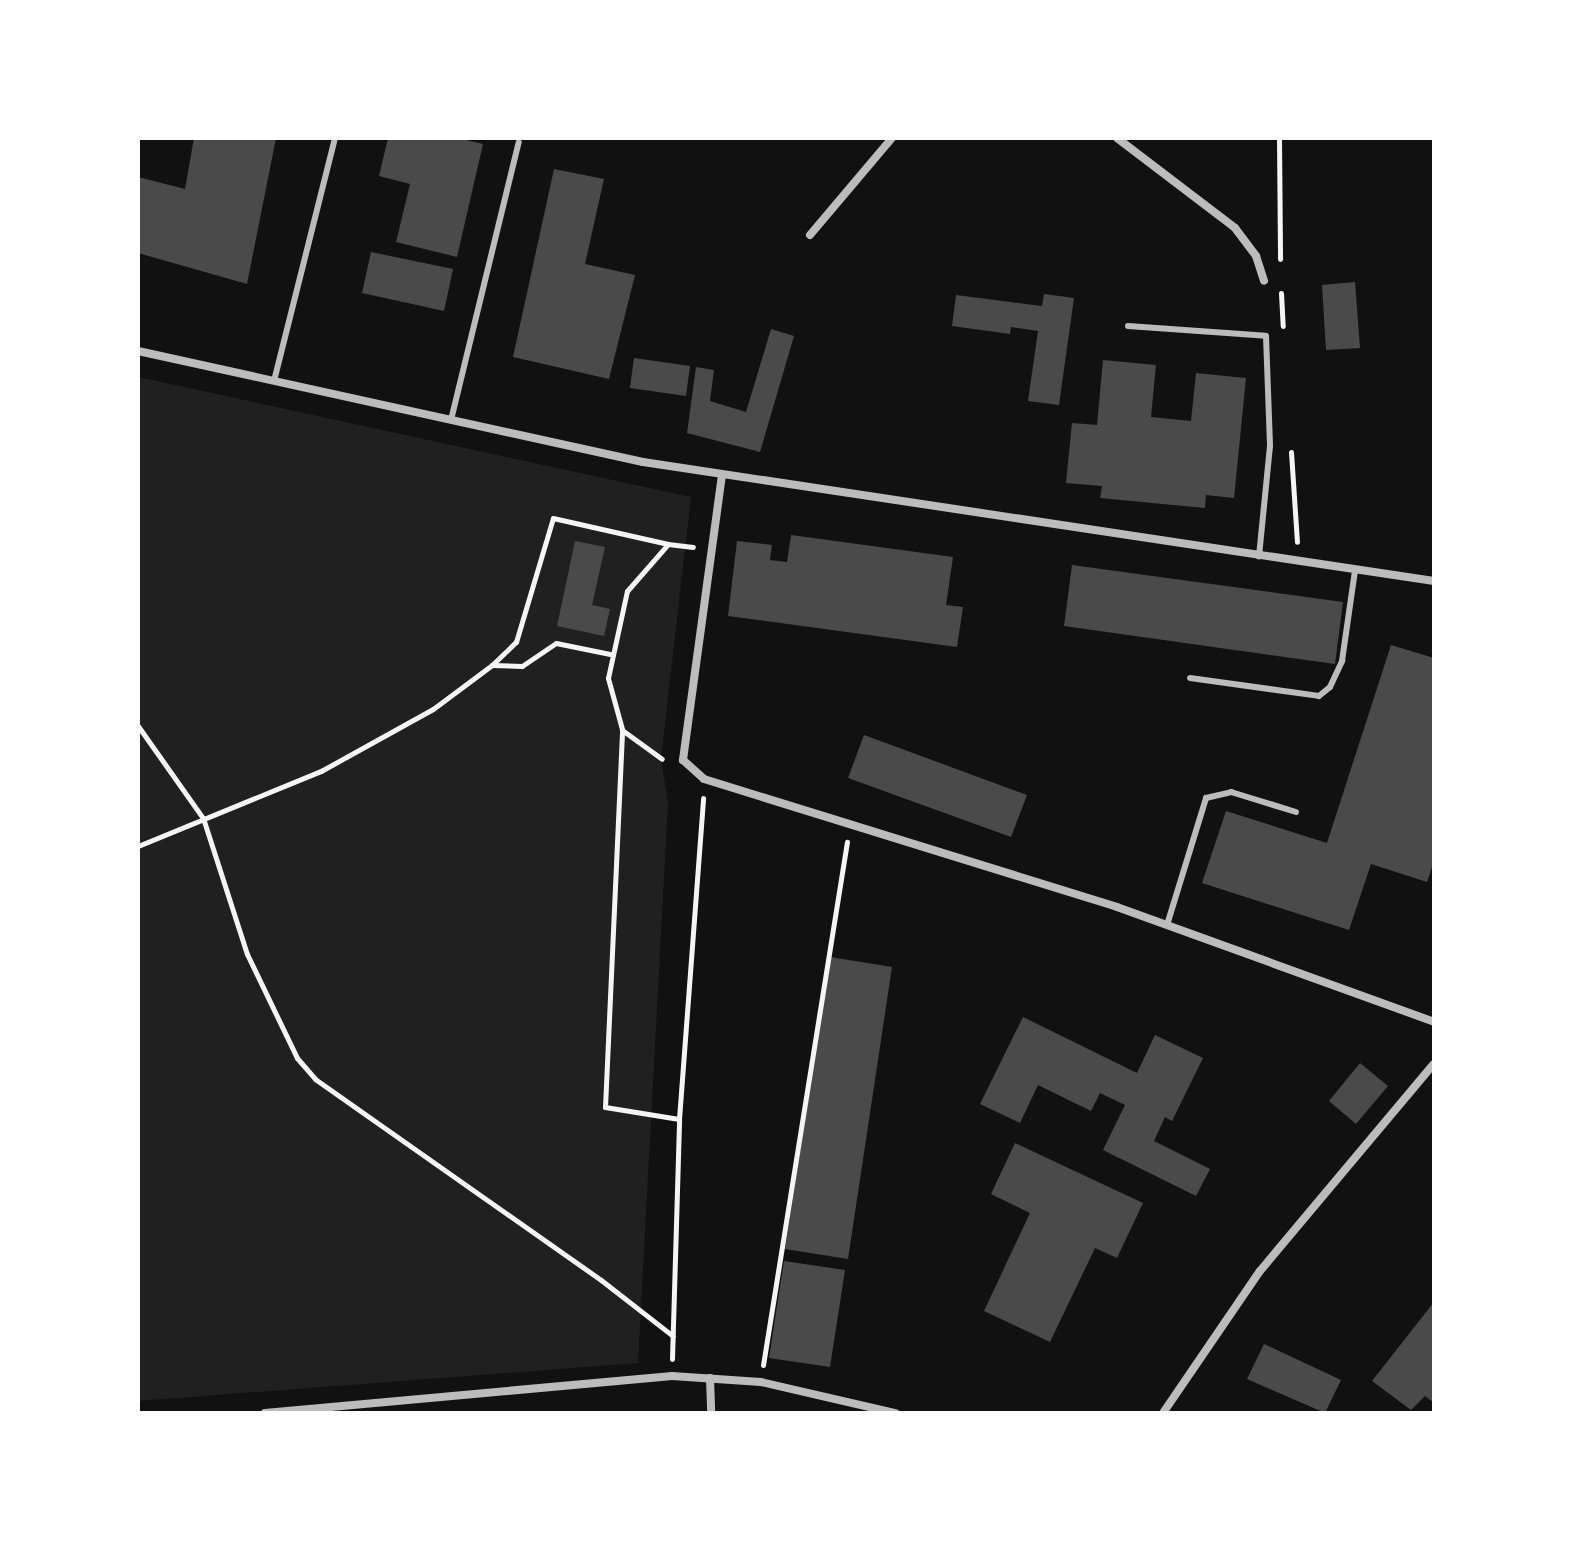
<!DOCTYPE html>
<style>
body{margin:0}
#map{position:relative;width:1572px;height:1551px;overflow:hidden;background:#111;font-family:"DejaVu Sans",sans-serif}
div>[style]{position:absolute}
.green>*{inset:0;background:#202020}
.building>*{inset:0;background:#4a4a4a}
.path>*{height:5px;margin:-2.5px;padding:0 2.5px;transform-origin:2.5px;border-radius:2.5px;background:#f5f5f5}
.service>*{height:6px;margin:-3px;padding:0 3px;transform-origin:3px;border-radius:3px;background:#bcbcbc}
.minor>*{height:8px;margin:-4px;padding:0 4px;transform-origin:4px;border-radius:4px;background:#bcbcbc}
span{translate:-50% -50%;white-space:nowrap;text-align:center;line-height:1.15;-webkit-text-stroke:6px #fff;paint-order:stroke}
.frame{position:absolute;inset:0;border:140px solid #fff;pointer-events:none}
</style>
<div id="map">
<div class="green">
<div style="clip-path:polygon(138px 377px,691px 497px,661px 759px,668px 803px,638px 1363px,138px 1401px)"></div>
</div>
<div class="building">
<div style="clip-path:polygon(194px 138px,276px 138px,247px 284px,138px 253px,138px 177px,185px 189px)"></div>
<div style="clip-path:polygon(388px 138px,457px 138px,483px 144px,457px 257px,396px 242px,410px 184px,379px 176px)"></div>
<div style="clip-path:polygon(554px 169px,604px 179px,585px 264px,635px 275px,609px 379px,513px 357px)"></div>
<div style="clip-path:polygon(371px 252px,453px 269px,444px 311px,362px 293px)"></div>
<div style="clip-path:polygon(1355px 282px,1360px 348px,1326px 350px,1322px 285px)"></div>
<div style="clip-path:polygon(1044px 294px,1074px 298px,1059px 405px,1028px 401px,1038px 331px,1011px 327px,1010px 334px,952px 326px,956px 295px,1042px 306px)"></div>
<div style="clip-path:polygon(771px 329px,794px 336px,760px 452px,687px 433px,696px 367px,714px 370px,710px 401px,746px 412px)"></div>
<div style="clip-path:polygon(634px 358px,690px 366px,686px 396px,630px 388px)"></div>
<div style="clip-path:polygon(1103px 360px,1156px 365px,1151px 417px,1191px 421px,1196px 373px,1246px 378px,1234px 498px,1206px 495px,1205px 508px,1100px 498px,1102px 486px,1066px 483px,1072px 423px,1097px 425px)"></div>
<div style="clip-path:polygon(791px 535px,953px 557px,946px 605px,963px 607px,957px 647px,728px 616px,737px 541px,772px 545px,770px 560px,787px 562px)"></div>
<div style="clip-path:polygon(575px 541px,605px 547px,592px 605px,610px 609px,604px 636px,557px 626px)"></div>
<div style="clip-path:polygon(1072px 565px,1343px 602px,1335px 664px,1064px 626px)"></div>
<div style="clip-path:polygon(1391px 645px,1434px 658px,1434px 861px,1427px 882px,1371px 864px,1349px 930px,1202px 883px,1226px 811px,1327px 843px)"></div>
<div style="clip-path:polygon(864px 735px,1027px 795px,1011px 837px,848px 778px)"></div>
<div style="clip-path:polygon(830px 957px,892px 967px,848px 1259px,785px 1249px)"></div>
<div style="clip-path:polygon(1023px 1017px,1137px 1073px,1155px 1035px,1203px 1058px,1172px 1121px,1165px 1117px,1154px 1141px,1210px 1169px,1196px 1196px,1103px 1150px,1125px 1105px,1100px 1093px,1091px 1111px,1038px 1085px,1020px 1123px,980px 1104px)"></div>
<div style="clip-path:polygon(1360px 1063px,1388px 1086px,1356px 1124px,1329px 1101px)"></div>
<div style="clip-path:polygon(1015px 1143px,1143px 1203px,1117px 1258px,1095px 1248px,1050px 1342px,984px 1311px,1030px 1213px,991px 1194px)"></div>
<div style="clip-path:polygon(784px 1261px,845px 1270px,830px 1367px,769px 1358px)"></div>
<div style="clip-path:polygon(1434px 1302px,1434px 1403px,1425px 1396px,1411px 1410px,1372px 1381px)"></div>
<div style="clip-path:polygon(1264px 1344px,1341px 1380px,1325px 1413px,1247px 1379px)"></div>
</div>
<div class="path">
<div style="left:1279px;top:138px;width:121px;rotate:89.5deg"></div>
<div style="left:1281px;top:293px;width:33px;rotate:87deg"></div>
<div style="left:1291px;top:452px;width:90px;rotate:86.2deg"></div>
<div style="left:492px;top:665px;width:33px;rotate:-44deg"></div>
<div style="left:516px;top:642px;width:129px;rotate:-73.4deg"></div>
<div style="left:553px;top:518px;width:118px;rotate:12.7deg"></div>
<div style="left:138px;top:726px;width:113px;rotate:54.8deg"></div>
<div style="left:203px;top:818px;width:143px;rotate:72.1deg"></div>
<div style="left:247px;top:954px;width:115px;rotate:64.3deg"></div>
<div style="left:297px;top:1058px;width:28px;rotate:49deg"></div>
<div style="left:315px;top:1079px;width:350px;rotate:35.1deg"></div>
<div style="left:601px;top:1280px;width:91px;rotate:37.9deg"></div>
<div style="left:622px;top:730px;width:49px;rotate:35.9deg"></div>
<div style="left:138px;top:846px;width:198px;rotate:-22.3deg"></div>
<div style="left:321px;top:771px;width:128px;rotate:-29deg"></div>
<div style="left:433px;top:709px;width:74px;rotate:-36.7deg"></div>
<div style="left:492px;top:665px;width:30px;rotate:2deg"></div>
<div style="left:522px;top:666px;width:41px;rotate:-34.1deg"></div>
<div style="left:556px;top:643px;width:55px;rotate:11.5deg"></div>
<div style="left:679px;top:1119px;width:75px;rotate:-170.8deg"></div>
<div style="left:605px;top:1107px;width:378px;rotate:-87.4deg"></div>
<div style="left:622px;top:729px;width:53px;rotate:-105.4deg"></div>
<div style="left:608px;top:678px;width:89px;rotate:-77.7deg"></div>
<div style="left:627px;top:591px;width:62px;rotate:-48.9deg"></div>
<div style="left:668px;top:544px;width:25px;rotate:7deg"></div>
<div style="left:672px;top:1359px;width:240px;rotate:-88.3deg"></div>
<div style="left:679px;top:1119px;width:322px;rotate:-85.7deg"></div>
<div style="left:763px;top:1365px;width:530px;rotate:-80.88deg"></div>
</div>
<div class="service">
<div style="left:1128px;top:326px;width:138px;rotate:4.1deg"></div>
<div style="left:1266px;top:336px;width:110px;rotate:87.9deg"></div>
<div style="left:1270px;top:446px;width:111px;rotate:95.7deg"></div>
<div style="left:274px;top:381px;width:251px;rotate:-75.9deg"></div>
<div style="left:451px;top:420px;width:286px;rotate:-76.3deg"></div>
<div style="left:1190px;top:678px;width:130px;rotate:7.9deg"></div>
<div style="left:1319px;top:696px;width:14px;rotate:-39deg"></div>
<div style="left:1330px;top:687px;width:29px;rotate:-65deg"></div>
<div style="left:1342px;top:661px;width:91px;rotate:-81.8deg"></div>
<div style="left:1167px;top:925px;width:133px;rotate:-72.9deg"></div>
<div style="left:1206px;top:798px;width:26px;rotate:-13deg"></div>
<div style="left:1231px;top:792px;width:68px;rotate:17.1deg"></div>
</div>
<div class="minor">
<div style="left:1117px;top:138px;width:148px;rotate:37.3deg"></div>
<div style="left:1235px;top:228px;width:35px;rotate:53deg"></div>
<div style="left:1256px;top:256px;width:26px;rotate:72deg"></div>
<div style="left:810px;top:235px;width:127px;rotate:-49.8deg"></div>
<div style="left:138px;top:351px;width:517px;rotate:12.4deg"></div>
<div style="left:643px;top:462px;width:800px;rotate:8.56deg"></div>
<div style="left:722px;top:475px;width:288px;rotate:97.8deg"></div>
<div style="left:683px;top:760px;width:28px;rotate:42deg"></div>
<div style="left:704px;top:779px;width:432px;rotate:17.2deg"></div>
<div style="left:1117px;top:907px;width:337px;rotate:19.9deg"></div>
<div style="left:710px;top:1378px;width:35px;rotate:88deg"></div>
<div style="left:265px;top:1413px;width:409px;rotate:-5.2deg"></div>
<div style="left:672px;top:1376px;width:89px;rotate:3.9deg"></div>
<div style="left:761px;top:1382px;width:138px;rotate:13deg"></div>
<div style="left:1163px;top:1413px;width:172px;rotate:-55.7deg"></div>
<div style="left:1260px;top:1271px;width:270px;rotate:-50deg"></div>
</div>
<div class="frame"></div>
</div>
